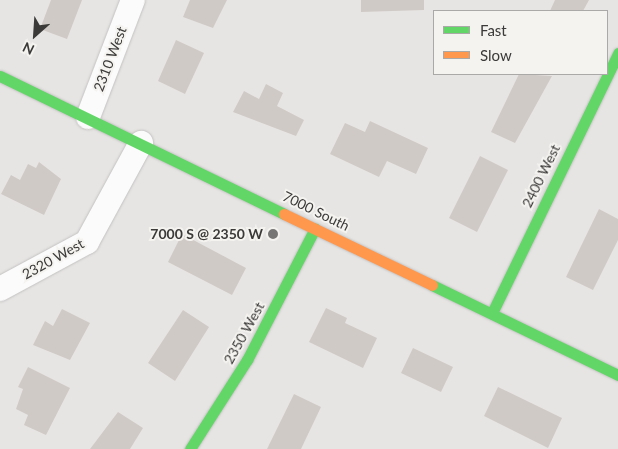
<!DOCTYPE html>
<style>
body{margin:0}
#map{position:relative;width:618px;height:449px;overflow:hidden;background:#e7e5e4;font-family:Lato,sans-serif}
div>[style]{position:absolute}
.building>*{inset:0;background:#d0cac6}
.roads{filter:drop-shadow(0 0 1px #c3c2c1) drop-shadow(0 0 1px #c3c2c1)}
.street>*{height:24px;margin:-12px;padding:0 12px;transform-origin:12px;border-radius:12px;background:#fbfbfb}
.fast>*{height:11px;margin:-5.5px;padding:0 5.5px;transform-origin:5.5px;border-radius:5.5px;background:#63d668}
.slow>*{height:11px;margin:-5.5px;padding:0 5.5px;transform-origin:5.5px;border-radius:5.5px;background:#ff974d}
.dots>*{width:14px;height:14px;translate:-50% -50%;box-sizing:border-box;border:2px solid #f5f3f0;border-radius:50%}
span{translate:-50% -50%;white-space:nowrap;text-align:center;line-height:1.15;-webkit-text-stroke:4px #f5f3f0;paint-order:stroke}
.street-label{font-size:14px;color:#3b3a39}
.poi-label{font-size:14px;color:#3b3a39;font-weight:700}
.right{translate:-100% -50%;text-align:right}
.legend{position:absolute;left:433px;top:10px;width:175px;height:65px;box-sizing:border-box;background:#f5f3f0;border:1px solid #aba9a7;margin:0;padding:6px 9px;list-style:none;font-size:15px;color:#3b3a39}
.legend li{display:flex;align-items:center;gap:10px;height:25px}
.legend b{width:25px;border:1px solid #aba9a7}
.north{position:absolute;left:10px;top:10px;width:50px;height:50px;-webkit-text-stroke:4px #f5f3f0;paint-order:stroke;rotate:206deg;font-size:14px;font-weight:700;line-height:20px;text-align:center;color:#3b3a39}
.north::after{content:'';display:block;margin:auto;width:18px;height:22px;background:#3b3a39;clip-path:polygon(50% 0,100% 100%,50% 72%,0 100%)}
</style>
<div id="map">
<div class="building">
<div style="clip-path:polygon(51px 0,82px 0,67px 39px,40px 29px)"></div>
<div style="clip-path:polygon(190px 0,227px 0,213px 28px,183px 17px)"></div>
<div style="clip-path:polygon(361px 0,424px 0,424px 10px,361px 12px)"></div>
<div style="clip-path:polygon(555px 0,589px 0,583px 11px,550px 11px)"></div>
<div style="clip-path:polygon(176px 40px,204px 53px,185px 94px,158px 81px)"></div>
<div style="clip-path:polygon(519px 74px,552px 76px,515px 143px,491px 132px)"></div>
<div style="clip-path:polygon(266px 84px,283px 93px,277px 106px,304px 120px,296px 136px,233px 112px,244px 91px,259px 99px)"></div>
<div style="clip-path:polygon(370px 121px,428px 148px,416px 174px,387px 161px,379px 177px,330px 154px,345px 123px,365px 132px)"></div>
<div style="clip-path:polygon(480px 156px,508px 170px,477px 232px,449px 218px)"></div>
<div style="clip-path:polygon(39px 162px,61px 179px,44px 215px,1px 194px,11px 175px,20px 180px,28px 164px,36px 168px)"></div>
<div style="clip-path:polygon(599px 209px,618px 219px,618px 240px,593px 290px,566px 277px)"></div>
<div style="clip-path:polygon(182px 234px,246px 268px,232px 295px,168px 262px)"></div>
<div style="clip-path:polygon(326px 308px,347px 318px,345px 323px,377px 338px,363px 368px,309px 342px)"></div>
<div style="clip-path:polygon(62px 309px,90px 323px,70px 360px,33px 345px,45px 321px,53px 326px)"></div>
<div style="clip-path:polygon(183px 310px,209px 327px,175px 381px,148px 363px)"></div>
<div style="clip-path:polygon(413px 348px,453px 367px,441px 392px,401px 373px)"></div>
<div style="clip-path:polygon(28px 367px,70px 388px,46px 435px,24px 425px,28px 415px,16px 409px,23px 389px,18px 387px)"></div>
<div style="clip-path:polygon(498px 387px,562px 418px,548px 448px,484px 416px)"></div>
<div style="clip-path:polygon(294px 394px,321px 407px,301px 449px,267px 449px)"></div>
<div style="clip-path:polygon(118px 412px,143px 428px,130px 449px,90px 449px)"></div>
</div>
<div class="roads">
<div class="street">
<div style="left:88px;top:117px;width:125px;rotate:-69deg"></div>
<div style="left:0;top:289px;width:99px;rotate:-28.4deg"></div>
<div style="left:87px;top:242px;width:113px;rotate:-61.4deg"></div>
</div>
<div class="fast">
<div style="left:0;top:76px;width:316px;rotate:25.9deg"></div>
<div style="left:432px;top:285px;width:207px;rotate:25.8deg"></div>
<div style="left:492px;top:313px;width:289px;rotate:-64.1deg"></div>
<div style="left:190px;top:449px;width:106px;rotate:-57.4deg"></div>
<div style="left:247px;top:360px;width:148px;rotate:-62.7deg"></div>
</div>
<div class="slow">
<div style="left:284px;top:214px;width:164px;rotate:25.6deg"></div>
</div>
</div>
<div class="dots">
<div style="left:273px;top:234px;background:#777675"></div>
</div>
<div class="street-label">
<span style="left:110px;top:59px;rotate:-69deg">2310 West</span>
<span style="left:541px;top:176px;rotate:-64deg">2400 West</span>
<span style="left:316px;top:211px;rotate:26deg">7000 South</span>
<span style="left:53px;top:259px;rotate:-29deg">2320 West</span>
<span style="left:244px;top:333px;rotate:-61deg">2350 West</span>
</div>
<div class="poi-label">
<span class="right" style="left:263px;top:234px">7000 S @ 2350 W</span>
</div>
<ul class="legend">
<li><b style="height:6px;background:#63d668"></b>Fast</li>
<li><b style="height:6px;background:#ff974d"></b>Slow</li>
</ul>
<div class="north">N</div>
</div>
